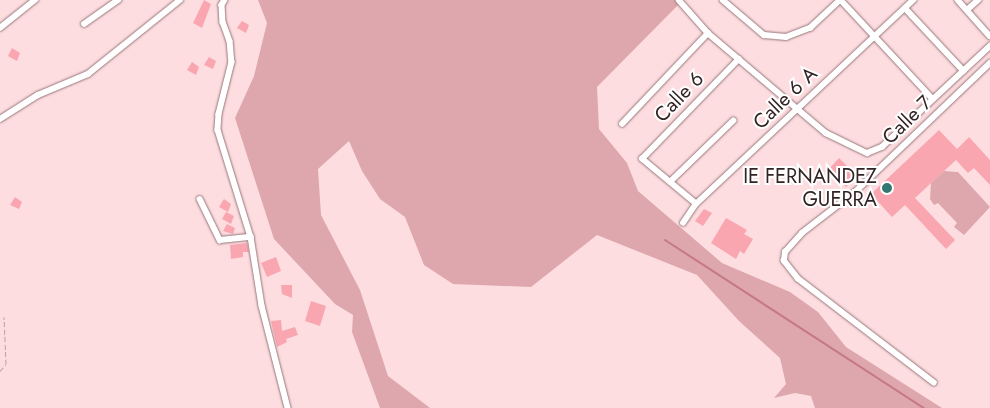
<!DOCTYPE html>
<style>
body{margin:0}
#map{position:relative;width:990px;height:408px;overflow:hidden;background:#fddde0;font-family:Jost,sans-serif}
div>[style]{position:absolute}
.green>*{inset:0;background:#dda7ad}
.stream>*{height:2px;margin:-1px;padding:0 1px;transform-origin:1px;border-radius:1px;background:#c67883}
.building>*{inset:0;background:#f9a6b1}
.path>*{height:1px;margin-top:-0.5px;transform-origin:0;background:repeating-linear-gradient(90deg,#b99ea1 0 5px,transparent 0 7.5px)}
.roads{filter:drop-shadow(0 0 1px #987679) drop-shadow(0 0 1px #987679)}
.minor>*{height:5.5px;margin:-2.75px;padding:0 2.75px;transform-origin:2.75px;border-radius:2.75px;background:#fff}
.dots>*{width:14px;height:14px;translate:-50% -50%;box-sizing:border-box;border:2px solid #fff;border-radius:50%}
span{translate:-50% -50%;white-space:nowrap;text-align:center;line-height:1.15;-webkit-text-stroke:4px #fff;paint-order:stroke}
.street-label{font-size:20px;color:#322325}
.poi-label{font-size:20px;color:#322325}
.right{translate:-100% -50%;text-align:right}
</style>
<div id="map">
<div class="green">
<div style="clip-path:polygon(258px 0,683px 0,597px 87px,599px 129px,627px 163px,638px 191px,722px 263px,790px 292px,818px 312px,846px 347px,942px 408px,815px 408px,811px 396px,795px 393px,774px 398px,786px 384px,780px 358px,739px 321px,697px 275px,597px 235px,531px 287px,453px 284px,424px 265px,405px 217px,380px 199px,362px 171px,349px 141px,318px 169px,321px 215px,360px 290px,388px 376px,430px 408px,380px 408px,352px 332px,353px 315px,335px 304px,274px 239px,235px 118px,254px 76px,267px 23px)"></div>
<div style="clip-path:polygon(944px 171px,958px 172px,990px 207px,964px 235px,954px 227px,957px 223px,938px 203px,934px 205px,930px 199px,931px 183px)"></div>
</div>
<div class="stream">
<div style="left:665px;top:240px;width:309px;rotate:33deg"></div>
</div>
<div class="building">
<div style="clip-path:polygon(204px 0,211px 4px,202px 28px,193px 23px)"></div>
<div style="clip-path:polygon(242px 21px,249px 25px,246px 33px,237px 28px)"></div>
<div style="clip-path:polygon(12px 48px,20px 53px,17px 61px,8px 56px)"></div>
<div style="clip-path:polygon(209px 57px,216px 61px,213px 69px,204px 65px)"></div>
<div style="clip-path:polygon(192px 62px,199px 67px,196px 75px,187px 70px)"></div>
<div style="clip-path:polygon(939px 130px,957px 149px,969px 137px,990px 160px,990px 185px,974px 168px,968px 173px,956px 160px,915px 198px,955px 240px,946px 249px,905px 205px,892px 217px,871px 194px)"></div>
<div style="clip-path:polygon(839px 158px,857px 176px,846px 187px,828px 170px)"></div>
<div style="clip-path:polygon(15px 197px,22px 202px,19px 209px,10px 205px)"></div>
<div style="clip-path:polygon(224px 199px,231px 204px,228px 212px,219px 207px)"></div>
<div style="clip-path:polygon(704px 209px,712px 213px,703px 226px,695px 221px)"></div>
<div style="clip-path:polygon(226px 212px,234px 216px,231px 224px,222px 219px)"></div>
<div style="clip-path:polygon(726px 218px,747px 230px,744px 234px,753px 239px,744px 254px,740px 251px,736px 259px,711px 243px)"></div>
<div style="clip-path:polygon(227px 224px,235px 228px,233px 234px,223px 231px)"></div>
<div style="clip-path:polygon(247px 243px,249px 252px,243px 252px,243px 257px,231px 259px,230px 245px)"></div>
<div style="clip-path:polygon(276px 257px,281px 271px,267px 277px,261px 263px)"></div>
<div style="clip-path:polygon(281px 285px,292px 285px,292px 298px,282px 294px)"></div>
<div style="clip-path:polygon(311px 301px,326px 306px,320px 326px,305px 321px)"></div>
<div style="clip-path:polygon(281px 320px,282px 331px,295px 327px,298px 335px,286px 339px,287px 342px,277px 347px,271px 321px)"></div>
</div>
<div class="path">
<div style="left:0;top:371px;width:9px;rotate:-49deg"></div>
<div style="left:6px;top:364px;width:47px;rotate:-92.4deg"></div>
</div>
<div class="roads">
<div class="minor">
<div style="left:225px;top:0;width:6px;rotate:121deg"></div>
<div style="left:222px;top:5px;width:17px;rotate:87deg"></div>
<div style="left:223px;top:22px;width:20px;rotate:70deg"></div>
<div style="left:230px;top:41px;width:21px;rotate:85deg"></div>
<div style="left:232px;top:62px;width:54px;rotate:104deg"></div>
<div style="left:219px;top:114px;width:16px;rotate:94deg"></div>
<div style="left:218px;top:130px;width:112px;rotate:72.9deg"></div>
<div style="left:251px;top:237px;width:70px;rotate:80.9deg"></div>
<div style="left:262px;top:306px;width:105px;rotate:75.7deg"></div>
<div style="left:679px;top:0;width:44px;rotate:48.7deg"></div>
<div style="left:708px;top:33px;width:155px;rotate:40.3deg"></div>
<div style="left:826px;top:133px;width:46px;rotate:26deg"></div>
<div style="left:867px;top:153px;width:16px;rotate:-22deg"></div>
<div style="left:882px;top:147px;width:148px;rotate:-43.1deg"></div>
<div style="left:723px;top:0;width:54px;rotate:40.5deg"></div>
<div style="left:764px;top:35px;width:22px;rotate:5deg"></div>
<div style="left:786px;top:37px;width:26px;rotate:-21deg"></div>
<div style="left:810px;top:28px;width:41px;rotate:-43deg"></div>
<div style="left:841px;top:0;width:135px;rotate:47.1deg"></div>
<div style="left:958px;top:0;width:48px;rotate:48.4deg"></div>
<div style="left:905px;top:8px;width:86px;rotate:46.9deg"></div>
<div style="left:967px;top:10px;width:15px;rotate:-42deg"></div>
<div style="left:84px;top:24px;width:42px;rotate:-35.2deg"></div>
<div style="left:0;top:28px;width:45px;rotate:-38.7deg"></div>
<div style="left:0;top:119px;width:45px;rotate:-32.3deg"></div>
<div style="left:38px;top:95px;width:54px;rotate:-22.8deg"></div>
<div style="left:88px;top:74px;width:118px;rotate:-38.8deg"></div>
<div style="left:622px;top:124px;width:125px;rotate:-46.6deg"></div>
<div style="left:670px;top:182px;width:88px;rotate:-44.1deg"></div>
<div style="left:200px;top:199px;width:46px;rotate:64deg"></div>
<div style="left:220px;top:240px;width:31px;rotate:-6deg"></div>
<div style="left:696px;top:204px;width:70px;rotate:-140.2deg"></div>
<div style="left:642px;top:159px;width:139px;rotate:-45.9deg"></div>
<div style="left:683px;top:223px;width:23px;rotate:-56deg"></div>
<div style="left:696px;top:204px;width:298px;rotate:-43.2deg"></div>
<div style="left:934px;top:383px;width:171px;rotate:-142.6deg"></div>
<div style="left:798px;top:279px;width:23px;rotate:-128deg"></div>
<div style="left:784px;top:261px;width:9px;rotate:-84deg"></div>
<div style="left:785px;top:252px;width:25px;rotate:-48deg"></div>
<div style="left:802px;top:233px;width:67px;rotate:-37.7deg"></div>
<div style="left:855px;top:192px;width:187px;rotate:-43.7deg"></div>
</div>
</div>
<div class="dots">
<div style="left:887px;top:188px;background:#307870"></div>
</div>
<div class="street-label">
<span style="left:679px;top:97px;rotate:-46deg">Calle 6</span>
<span style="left:785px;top:98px;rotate:-44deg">Calle 6 A</span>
<span style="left:907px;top:120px;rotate:-44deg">Calle 7</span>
</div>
<div class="poi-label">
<span class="right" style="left:877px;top:188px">IE FERNANDEZ<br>GUERRA</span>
</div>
</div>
